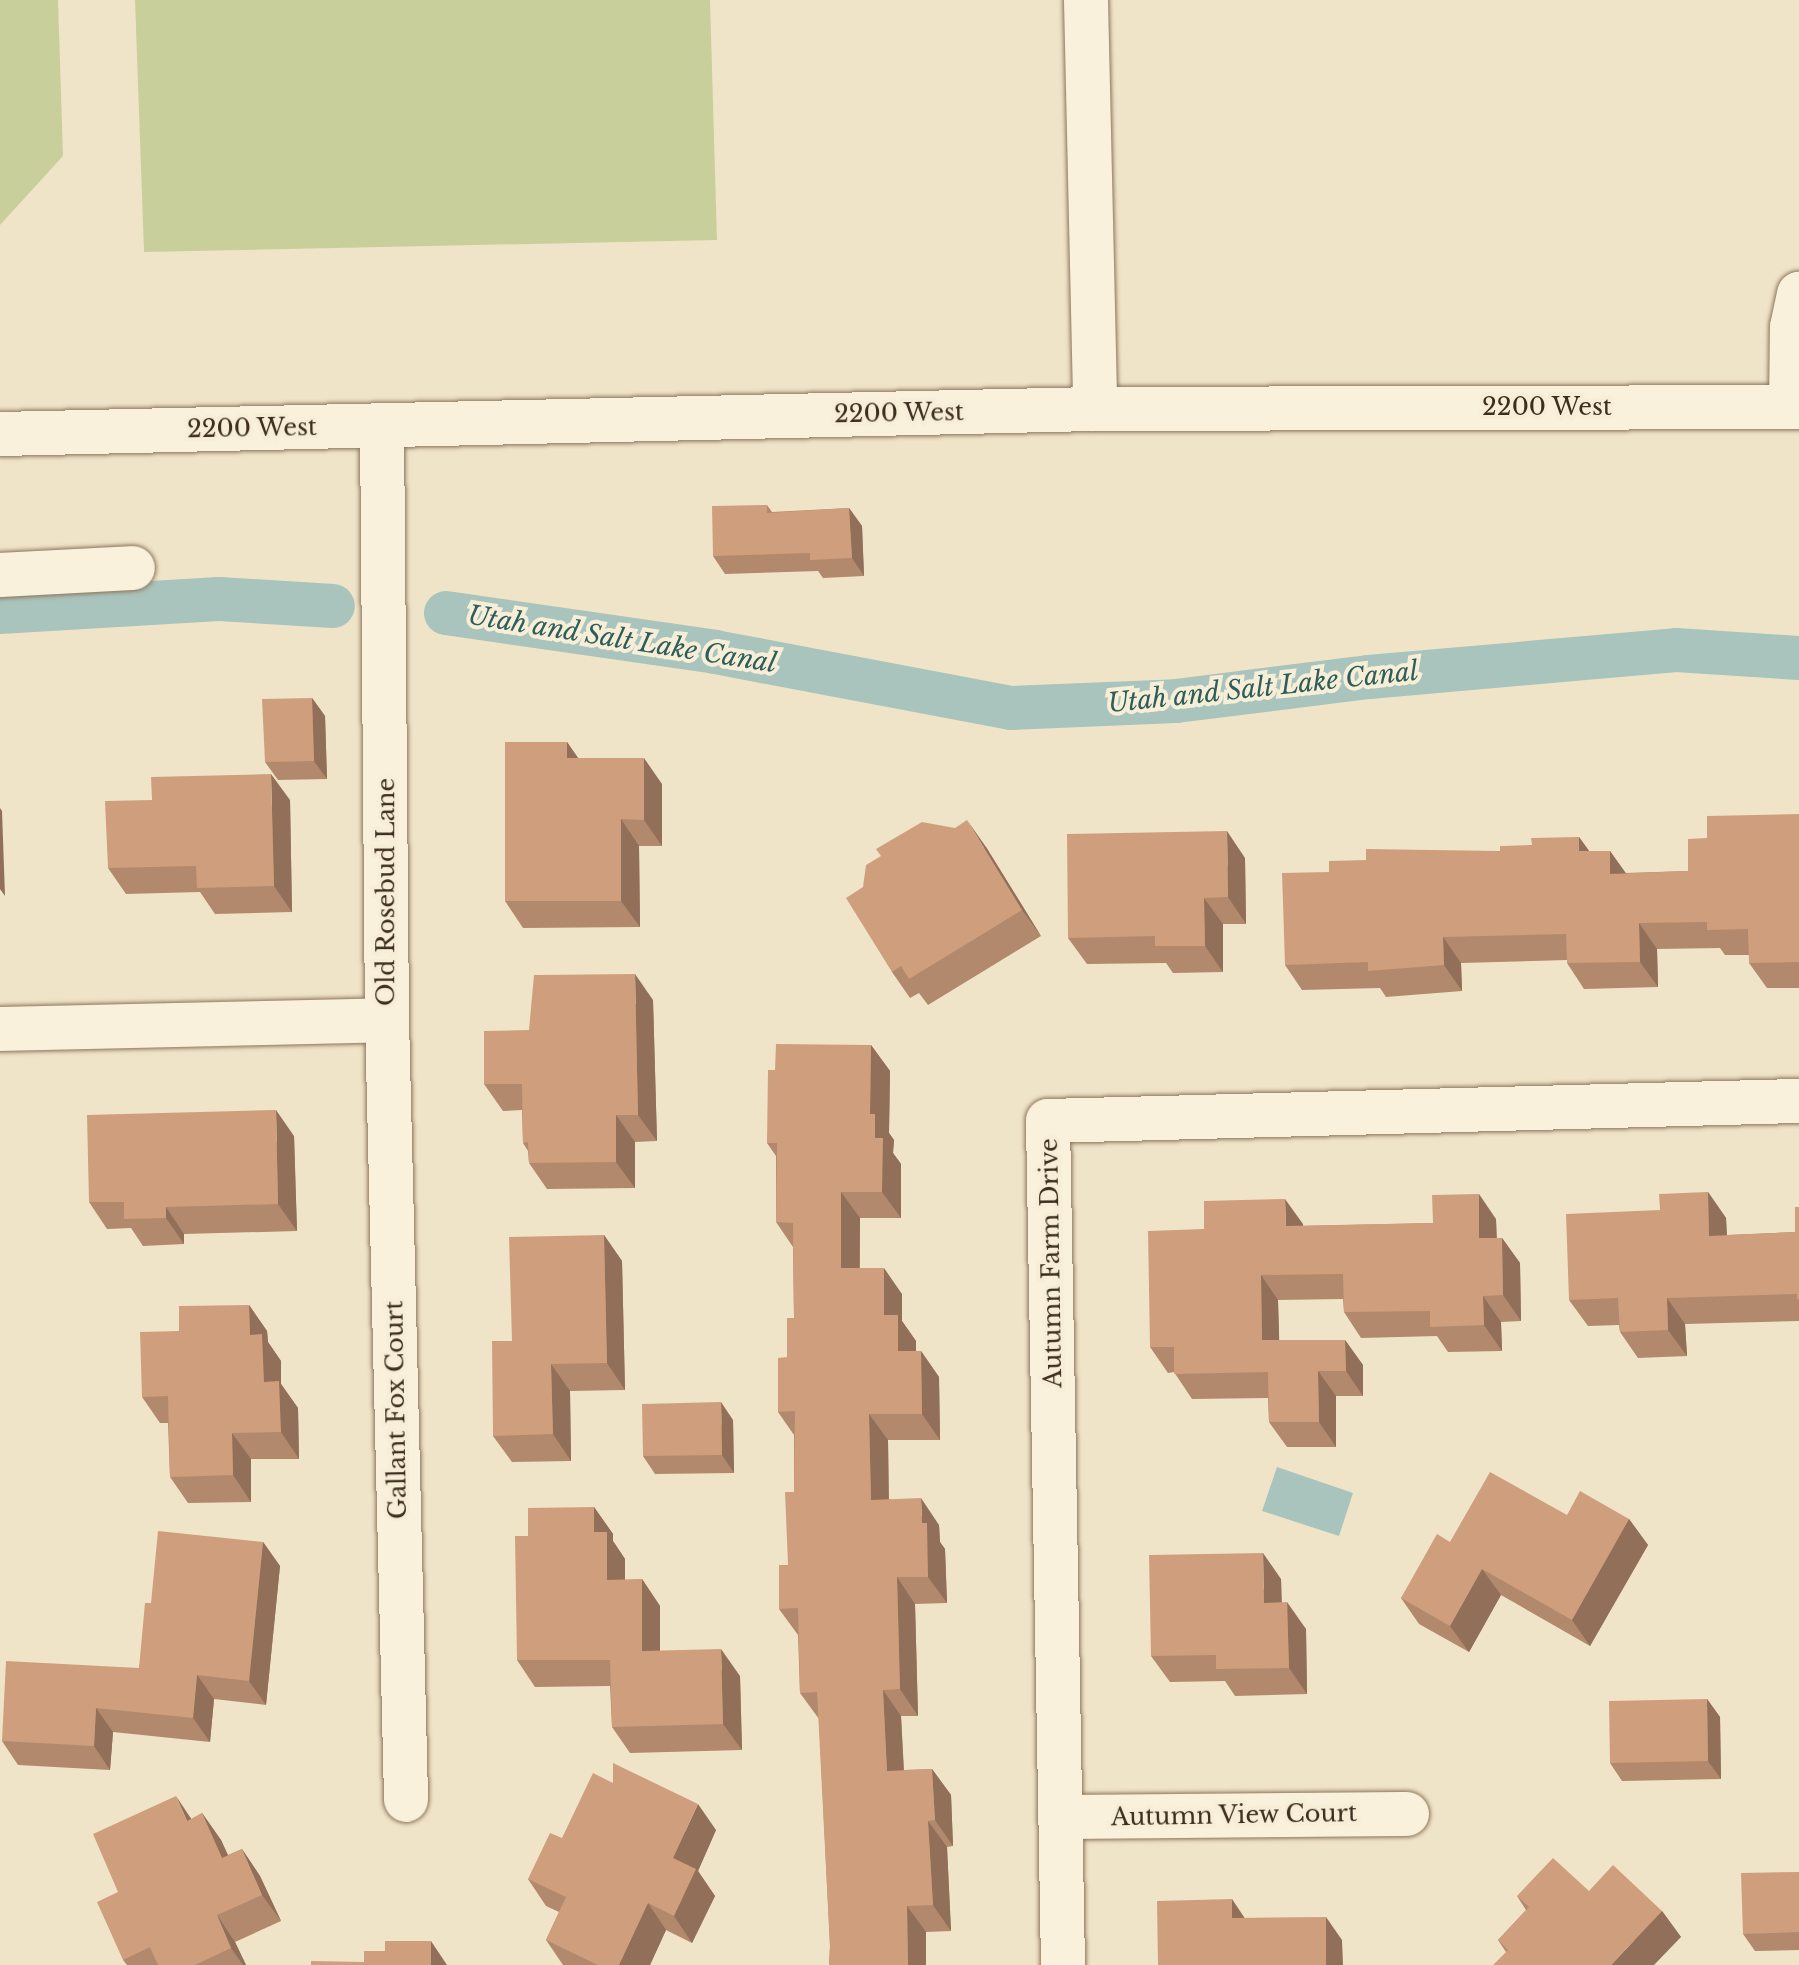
<!DOCTYPE html>
<style>
body{margin:0}
#map{position:relative;width:1799px;height:1965px;overflow:hidden;background:#f0e4c8;font-family:"Libre Baskerville",serif}
div>[style]{position:absolute}
.green>*{inset:0;background:#c9cf9b}
.water>*{inset:0;background:#a9c4bc}
.canal>*{height:44px;margin:-22px;padding:0 22px;transform-origin:22px;border-radius:22px;background:#a9c4bc}
.roads{filter:drop-shadow(0 0 2px #8d765c) drop-shadow(0 0 2px #8d765c)}
.minor>*{height:44px;margin:-22px;padding:0 22px;transform-origin:22px;border-radius:22px;background:#faf1dc}
.wall>*{inset:0;background:#b2896c}
.shaded-wall>*{inset:0;background:#916f58}
.building>*{inset:0;background:#cf9f7d}
span{translate:-50% -50%;white-space:nowrap;text-align:center;line-height:1.15;-webkit-text-stroke:8px #f7eed8;paint-order:stroke}
.street-label{font-size:24px;color:#3d2e20}
.water-label{font-size:26px;color:#2f5d5a;font-style:italic}
</style>
<div id="map">
<div class="green">
<div style="clip-path:polygon(0 0,58px 0,63px 156px,0 225px)"></div>
<div style="clip-path:polygon(135px 0,710px 0,717px 240px,144px 252px)"></div>
</div>
<div class="water">
<div style="clip-path:polygon(1277px 1467px,1353px 1493px,1339px 1536px,1262px 1511px)"></div>
</div>
<div class="canal">
<div style="left:0;top:612px;width:219px;rotate:-3.4deg"></div>
<div style="left:219px;top:599px;width:114px;rotate:3.5deg"></div>
<div style="left:446px;top:613px;width:272px;rotate:8.2deg"></div>
<div style="left:715px;top:652px;width:302px;rotate:10.7deg"></div>
<div style="left:1012px;top:708px;width:164px;rotate:-2.4deg"></div>
<div style="left:1176px;top:701px;width:194px;rotate:-7.1deg"></div>
<div style="left:1369px;top:677px;width:308px;rotate:-5deg"></div>
<div style="left:1676px;top:650px;width:123px;rotate:3.7deg"></div>
</div>
<div class="roads">
<div class="minor">
<div style="left:1086px;top:0;width:409px;rotate:88.7deg"></div>
<div style="left:1791px;top:407px;width:80px;rotate:-89.3deg"></div>
<div style="left:1792px;top:327px;width:34px;rotate:-78deg"></div>
<div style="left:382px;top:425px;width:595px;rotate:89.52deg"></div>
<div style="left:387px;top:1020px;width:780px;rotate:88.6deg"></div>
<div style="left:0;top:434px;width:1095px;rotate:-1.31deg"></div>
<div style="left:1095px;top:409px;width:704px;rotate:-0.16deg"></div>
<div style="left:0;top:575px;width:133px;rotate:-3deg"></div>
<div style="left:0;top:1029px;width:387px;rotate:-1.3deg"></div>
<div style="left:1060px;top:1817px;width:347px;rotate:-0.5deg"></div>
<div style="left:1063px;top:1965px;width:844px;rotate:-91.02deg"></div>
<div style="left:1048px;top:1121px;width:751px;rotate:-1.53deg"></div>
</div>
</div>
<div class="wall">
<div style="clip-path:polygon(767px 505px,772px 512px,849px 508px,862px 526px,864px 576px,823px 578px,818px 571px,725px 574px,713px 556px)"></div>
<div style="clip-path:polygon(312px 698px,325px 716px,327px 779px,278px 780px,265px 762px)"></div>
<div style="clip-path:polygon(567px 742px,578px 758px,662px 784px,662px 846px,639px 846px,640px 927px,523px 928px,505px 901px)"></div>
<div style="clip-path:polygon(290px 800px,292px 912px,215px 914px,200px 892px,126px 894px,108px 868px)"></div>
<div style="clip-path:polygon(1799px 814px,1799px 988px,1767px 988px,1749px 963px,1749px 955px,1725px 955px,1720px 948px,1657px 949px,1658px 987px,1584px 989px,1567px 963px,1567px 960px,1461px 963px,1462px 991px,1386px 997px,1380px 988px,1302px 990px,1285px 965px,1366px 860px,1500px 851px,1579px 837px,1589px 851px,1610px 851px,1625px 873px,1688px 871px,1707px 838px)"></div>
<div style="clip-path:polygon(986px 847px,1041px 936px,928px 1005px,919px 993px,910px 998px,892px 972px,863px 887px)"></div>
<div style="clip-path:polygon(1245px 858px,1246px 924px,1223px 924px,1223px 972px,1173px 973px,1166px 963px,1087px 964px,1068px 938px)"></div>
<div style="clip-path:polygon(653px 1000px,657px 1141px,635px 1142px,635px 1188px,547px 1189px,529px 1163px,528px 1151px,523px 1143px,522px 1110px,503px 1111px,484px 1084px,529px 1030px)"></div>
<div style="clip-path:polygon(871px 1045px,890px 1071px,889px 1133px,894px 1140px,893px 1153px,901px 1164px,901px 1218px,860px 1218px,860px 1268px,902px 1294px,902px 1321px,916px 1341px,916px 1351px,921px 1351px,939px 1377px,940px 1440px,888px 1440px,889px 1499px,939px 1525px,940px 1542px,945px 1549px,947px 1603px,915px 1604px,918px 1716px,901px 1716px,904px 1770px,932px 1769px,951px 1795px,953px 1846px,947px 1847px,951px 1931px,926px 1932px,926px 1965px,829px 1965px,830px 1946px,819px 1719px,800px 1693px,798px 1635px,779px 1609px,788px 1565px,794px 1492px,794px 1435px,778px 1412px,794px 1318px,793px 1247px,776px 1222px,776px 1156px,767px 1143px,775px 1070px)"></div>
<div style="clip-path:polygon(294px 1136px,297px 1231px,184px 1234px,184px 1244px,143px 1246px,131px 1228px,107px 1229px,89px 1202px)"></div>
<div style="clip-path:polygon(1708px 1192px,1726px 1218px,1727px 1235px,1795px 1232px,1799px 1207px,1799px 1321px,1685px 1324px,1687px 1356px,1638px 1358px,1620px 1332px,1619px 1325px,1588px 1326px,1569px 1300px,1660px 1210px)"></div>
<div style="clip-path:polygon(1496px 1219px,1497px 1238px,1502px 1238px,1520px 1263px,1521px 1321px,1501px 1322px,1502px 1351px,1448px 1352px,1437px 1336px,1361px 1338px,1344px 1312px,1343px 1299px,1278px 1300px,1279px 1340px,1345px 1340px,1363px 1365px,1363px 1396px,1336px 1396px,1336px 1447px,1287px 1447px,1269px 1422px,1268px 1398px,1192px 1399px,1174px 1372px,1168px 1373px,1150px 1347px,1204px 1229px,1303px 1224px,1303px 1226px,1433px 1223px)"></div>
<div style="clip-path:polygon(604px 1235px,622px 1261px,625px 1390px,570px 1391px,571px 1461px,512px 1462px,493px 1436px,512px 1341px)"></div>
<div style="clip-path:polygon(249px 1305px,267px 1331px,268px 1342px,281px 1361px,281px 1384px,298px 1408px,299px 1459px,251px 1459px,251px 1502px,188px 1503px,170px 1477px,168px 1423px,160px 1423px,142px 1397px,179px 1331px)"></div>
<div style="clip-path:polygon(733px 1420px,734px 1473px,655px 1474px,643px 1456px)"></div>
<div style="clip-path:polygon(594px 1507px,613px 1534px,613px 1541px,625px 1559px,625px 1580px,642px 1579px,660px 1606px,660px 1651px,740px 1676px,742px 1750px,630px 1753px,612px 1727px,610px 1686px,535px 1687px,517px 1660px,528px 1536px)"></div>
<div style="clip-path:polygon(1567px 1515px,1629px 1519px,1648px 1545px,1590px 1646px,1501px 1595px,1469px 1652px,1419px 1624px,1401px 1598px,1450px 1542px)"></div>
<div style="clip-path:polygon(263px 1542px,280px 1566px,266px 1705px,214px 1699px,210px 1742px,113px 1732px,110px 1770px,18px 1765px,2px 1741px,139px 1668px,151px 1603px)"></div>
<div style="clip-path:polygon(1281px 1579px,1282px 1603px,1306px 1629px,1307px 1694px,1235px 1696px,1225px 1681px,1170px 1682px,1151px 1656px)"></div>
<div style="clip-path:polygon(1707px 1699px,1720px 1717px,1721px 1779px,1622px 1781px,1610px 1763px)"></div>
<div style="clip-path:polygon(202px 1813px,221px 1840px,228px 1855px,242px 1849px,260px 1876px,281px 1921px,235px 1942px,246px 1965px,127px 1965px,123px 1960px,118px 1892px,192px 1819px)"></div>
<div style="clip-path:polygon(716px 1830px,698px 1871px,715px 1896px,692px 1943px,666px 1930px,650px 1965px,563px 1965px,546px 1940px,559px 1912px,546px 1906px,528px 1879px,562px 1838px)"></div>
<div style="clip-path:polygon(1799px 1872px,1799px 1950px,1755px 1951px,1743px 1934px)"></div>
<div style="clip-path:polygon(1589px 1891px,1662px 1911px,1681px 1937px,1506px 1952px,1498px 1940px,1526px 1910px,1517px 1896px)"></div>
</div>
<div class="shaded-wall">
<div style="clip-path:polygon(849px 508px,862px 526px,864px 576px,852px 558px)"></div>
<div style="clip-path:polygon(312px 698px,325px 716px,327px 779px,314px 761px)"></div>
<div style="clip-path:polygon(567px 742px,585px 768px,567px 758px)"></div>
<div style="clip-path:polygon(644px 758px,662px 784px,662px 846px,644px 820px)"></div>
<div style="clip-path:polygon(271px 774px,290px 800px,292px 912px,274px 886px)"></div>
<div style="clip-path:polygon(0 808px,2px 811px,5px 896px,0 889px)"></div>
<div style="clip-path:polygon(621px 819px,639px 846px,640px 927px,621px 901px)"></div>
<div style="clip-path:polygon(967px 820px,986px 847px,1041px 936px,1022px 910px)"></div>
<div style="clip-path:polygon(1227px 831px,1245px 858px,1246px 924px,1228px 897px)"></div>
<div style="clip-path:polygon(1579px 837px,1597px 862px,1579px 851px)"></div>
<div style="clip-path:polygon(1610px 851px,1628px 876px,1610px 874px)"></div>
<div style="clip-path:polygon(1204px 898px,1223px 924px,1223px 972px,1205px 946px)"></div>
<div style="clip-path:polygon(1639px 923px,1657px 949px,1658px 987px,1640px 962px)"></div>
<div style="clip-path:polygon(1443px 937px,1461px 963px,1462px 991px,1444px 965px)"></div>
<div style="clip-path:polygon(635px 974px,653px 1000px,657px 1141px,638px 1115px)"></div>
<div style="clip-path:polygon(871px 1045px,890px 1071px,889px 1133px,894px 1140px,893px 1153px,901px 1164px,901px 1218px,882px 1192px,870px 1114px)"></div>
<div style="clip-path:polygon(276px 1110px,294px 1136px,297px 1231px,278px 1204px)"></div>
<div style="clip-path:polygon(616px 1115px,635px 1142px,635px 1188px,616px 1162px)"></div>
<div style="clip-path:polygon(841px 1192px,860px 1218px,859px 1295px,841px 1268px)"></div>
<div style="clip-path:polygon(1708px 1192px,1726px 1218px,1728px 1262px,1709px 1236px)"></div>
<div style="clip-path:polygon(1479px 1194px,1496px 1219px,1497px 1264px,1479px 1238px)"></div>
<div style="clip-path:polygon(1285px 1199px,1303px 1224px,1304px 1251px,1286px 1226px)"></div>
<div style="clip-path:polygon(166px 1207px,184px 1234px,184px 1244px,166px 1218px)"></div>
<div style="clip-path:polygon(604px 1235px,622px 1261px,625px 1390px,607px 1363px)"></div>
<div style="clip-path:polygon(1502px 1238px,1520px 1263px,1521px 1321px,1503px 1295px)"></div>
<div style="clip-path:polygon(884px 1268px,902px 1294px,902px 1321px,916px 1341px,916px 1378px,898px 1351px,884px 1315px)"></div>
<div style="clip-path:polygon(1261px 1275px,1278px 1300px,1280px 1366px,1262px 1340px)"></div>
<div style="clip-path:polygon(1483px 1296px,1501px 1322px,1502px 1351px,1484px 1325px)"></div>
<div style="clip-path:polygon(1667px 1298px,1685px 1324px,1687px 1356px,1668px 1330px)"></div>
<div style="clip-path:polygon(249px 1305px,267px 1331px,268px 1342px,281px 1361px,281px 1384px,298px 1408px,299px 1459px,281px 1432px,264px 1382px,250px 1335px)"></div>
<div style="clip-path:polygon(1345px 1340px,1363px 1365px,1363px 1396px,1346px 1371px)"></div>
<div style="clip-path:polygon(921px 1351px,939px 1377px,940px 1440px,922px 1414px)"></div>
<div style="clip-path:polygon(551px 1364px,570px 1391px,571px 1461px,553px 1434px)"></div>
<div style="clip-path:polygon(1318px 1371px,1336px 1396px,1336px 1447px,1319px 1422px)"></div>
<div style="clip-path:polygon(721px 1402px,733px 1420px,734px 1473px,722px 1455px)"></div>
<div style="clip-path:polygon(869px 1414px,888px 1440px,889px 1526px,871px 1500px)"></div>
<div style="clip-path:polygon(232px 1433px,251px 1459px,251px 1502px,233px 1475px)"></div>
<div style="clip-path:polygon(921px 1498px,939px 1525px,940px 1542px,945px 1549px,947px 1603px,928px 1577px,922px 1523px)"></div>
<div style="clip-path:polygon(594px 1507px,613px 1534px,613px 1541px,625px 1559px,625px 1606px,607px 1580px,594px 1532px)"></div>
<div style="clip-path:polygon(1629px 1519px,1648px 1545px,1590px 1646px,1572px 1620px)"></div>
<div style="clip-path:polygon(263px 1542px,280px 1566px,266px 1705px,249px 1681px)"></div>
<div style="clip-path:polygon(1263px 1553px,1281px 1579px,1282px 1629px,1264px 1603px)"></div>
<div style="clip-path:polygon(1482px 1569px,1501px 1595px,1469px 1652px,1450px 1626px)"></div>
<div style="clip-path:polygon(897px 1577px,915px 1604px,918px 1716px,900px 1689px)"></div>
<div style="clip-path:polygon(642px 1579px,660px 1606px,660px 1677px,642px 1651px)"></div>
<div style="clip-path:polygon(1287px 1602px,1306px 1629px,1307px 1694px,1289px 1668px)"></div>
<div style="clip-path:polygon(721px 1649px,740px 1676px,742px 1750px,723px 1724px)"></div>
<div style="clip-path:polygon(197px 1675px,214px 1699px,210px 1742px,193px 1718px)"></div>
<div style="clip-path:polygon(883px 1690px,901px 1716px,905px 1797px,887px 1771px)"></div>
<div style="clip-path:polygon(1707px 1699px,1720px 1717px,1721px 1779px,1708px 1761px)"></div>
<div style="clip-path:polygon(96px 1708px,113px 1732px,110px 1770px,94px 1746px)"></div>
<div style="clip-path:polygon(932px 1769px,951px 1795px,953px 1846px,935px 1820px)"></div>
<div style="clip-path:polygon(176px 1796px,194px 1823px,187px 1821px)"></div>
<div style="clip-path:polygon(698px 1804px,716px 1830px,698px 1871px,715px 1896px,692px 1943px,674px 1916px,673px 1858px)"></div>
<div style="clip-path:polygon(202px 1813px,221px 1840px,241px 1884px,222px 1858px)"></div>
<div style="clip-path:polygon(928px 1821px,947px 1847px,951px 1931px,933px 1905px)"></div>
<div style="clip-path:polygon(242px 1849px,260px 1876px,281px 1921px,262px 1895px)"></div>
<div style="clip-path:polygon(1232px 1899px,1248px 1923px,1232px 1918px)"></div>
<div style="clip-path:polygon(648px 1903px,666px 1930px,650px 1965px,619px 1965px)"></div>
<div style="clip-path:polygon(907px 1906px,926px 1932px,926px 1965px,908px 1965px)"></div>
<div style="clip-path:polygon(1662px 1911px,1681px 1937px,1654px 1965px,1611px 1965px)"></div>
<div style="clip-path:polygon(217px 1915px,235px 1942px,246px 1965px,243px 1965px,231px 1948px)"></div>
<div style="clip-path:polygon(1326px 1917px,1342px 1940px,1343px 1965px,1326px 1965px)"></div>
<div style="clip-path:polygon(431px 1941px,447px 1965px,431px 1965px)"></div>
</div>
<div class="building">
<div style="clip-path:polygon(767px 505px,767px 513px,849px 508px,852px 558px,810px 560px,810px 553px,713px 556px,712px 506px)"></div>
<div style="clip-path:polygon(312px 698px,314px 761px,265px 762px,262px 699px)"></div>
<div style="clip-path:polygon(505px 742px,567px 742px,567px 758px,644px 758px,644px 820px,621px 819px,621px 901px,505px 901px)"></div>
<div style="clip-path:polygon(271px 774px,274px 886px,197px 888px,196px 866px,108px 868px,105px 801px,152px 800px,151px 777px)"></div>
<div style="clip-path:polygon(1799px 814px,1799px 962px,1749px 963px,1748px 929px,1707px 930px,1707px 922px,1639px 923px,1640px 962px,1567px 963px,1566px 934px,1443px 937px,1444px 965px,1368px 971px,1368px 962px,1285px 965px,1282px 873px,1329px 872px,1329px 861px,1366px 860px,1366px 849px,1500px 851px,1500px 846px,1532px 845px,1531px 838px,1579px 837px,1579px 851px,1610px 851px,1610px 874px,1688px 871px,1688px 839px,1707px 838px,1707px 816px)"></div>
<div style="clip-path:polygon(967px 820px,1022px 910px,909px 979px,901px 966px,892px 972px,846px 898px,863px 887px,866px 865px,881px 856px,876px 849px,922px 822px,955px 828px)"></div>
<div style="clip-path:polygon(1227px 831px,1228px 897px,1204px 898px,1205px 946px,1155px 946px,1155px 936px,1068px 938px,1067px 834px)"></div>
<div style="clip-path:polygon(635px 974px,638px 1115px,616px 1115px,616px 1162px,529px 1163px,528px 1142px,523px 1143px,522px 1084px,484px 1084px,484px 1031px,529px 1030px,534px 975px)"></div>
<div style="clip-path:polygon(776px 1044px,871px 1045px,870px 1114px,875px 1114px,875px 1138px,883px 1138px,882px 1192px,841px 1192px,841px 1268px,884px 1268px,884px 1315px,898px 1315px,898px 1351px,921px 1351px,922px 1414px,869px 1414px,871px 1500px,921px 1498px,922px 1523px,927px 1523px,928px 1577px,897px 1577px,900px 1689px,883px 1690px,887px 1771px,932px 1769px,935px 1820px,928px 1821px,933px 1905px,907px 1906px,908px 1965px,829px 1965px,830px 1946px,817px 1692px,800px 1693px,798px 1608px,779px 1609px,779px 1565px,788px 1565px,785px 1492px,794px 1492px,795px 1411px,778px 1412px,778px 1358px,787px 1357px,787px 1318px,794px 1318px,793px 1223px,776px 1222px,777px 1143px,767px 1143px,768px 1070px,775px 1070px)"></div>
<div style="clip-path:polygon(276px 1110px,278px 1204px,166px 1207px,166px 1218px,124px 1219px,124px 1202px,89px 1202px,87px 1115px)"></div>
<div style="clip-path:polygon(1708px 1192px,1709px 1236px,1795px 1232px,1795px 1207px,1799px 1207px,1799px 1299px,1797px 1299px,1797px 1294px,1667px 1298px,1668px 1330px,1620px 1332px,1618px 1298px,1569px 1300px,1566px 1214px,1660px 1210px,1659px 1194px)"></div>
<div style="clip-path:polygon(1479px 1194px,1479px 1238px,1502px 1238px,1503px 1295px,1483px 1296px,1484px 1325px,1430px 1327px,1430px 1311px,1344px 1312px,1343px 1274px,1261px 1275px,1262px 1340px,1345px 1340px,1346px 1371px,1318px 1371px,1319px 1422px,1269px 1422px,1268px 1372px,1174px 1374px,1174px 1347px,1150px 1347px,1148px 1231px,1204px 1229px,1204px 1201px,1285px 1199px,1286px 1226px,1433px 1223px,1432px 1195px)"></div>
<div style="clip-path:polygon(604px 1235px,607px 1363px,551px 1364px,553px 1434px,493px 1436px,492px 1341px,512px 1341px,509px 1237px)"></div>
<div style="clip-path:polygon(249px 1305px,250px 1335px,262px 1334px,264px 1382px,279px 1381px,281px 1432px,232px 1433px,233px 1475px,170px 1477px,168px 1396px,142px 1397px,140px 1332px,179px 1331px,179px 1306px)"></div>
<div style="clip-path:polygon(721px 1402px,722px 1455px,643px 1456px,642px 1404px)"></div>
<div style="clip-path:polygon(1490px 1472px,1567px 1515px,1580px 1491px,1629px 1519px,1572px 1620px,1482px 1569px,1450px 1626px,1401px 1598px,1437px 1534px,1450px 1542px)"></div>
<div style="clip-path:polygon(594px 1507px,594px 1532px,607px 1532px,607px 1580px,642px 1579px,642px 1651px,721px 1649px,723px 1724px,612px 1727px,610px 1660px,517px 1660px,515px 1536px,528px 1536px,528px 1508px)"></div>
<div style="clip-path:polygon(158px 1531px,263px 1542px,249px 1681px,197px 1675px,193px 1718px,96px 1708px,94px 1746px,2px 1741px,6px 1661px,139px 1668px,145px 1603px,151px 1603px)"></div>
<div style="clip-path:polygon(1263px 1553px,1264px 1603px,1287px 1602px,1289px 1668px,1216px 1669px,1216px 1655px,1151px 1656px,1149px 1555px)"></div>
<div style="clip-path:polygon(1707px 1699px,1708px 1761px,1610px 1763px,1609px 1701px)"></div>
<div style="clip-path:polygon(613px 1763px,698px 1804px,673px 1858px,696px 1869px,674px 1916px,648px 1903px,619px 1965px,598px 1965px,546px 1940px,566px 1897px,528px 1879px,550px 1833px,562px 1838px,593px 1773px,613px 1783px)"></div>
<div style="clip-path:polygon(176px 1796px,187px 1821px,202px 1813px,222px 1858px,242px 1849px,262px 1895px,217px 1915px,231px 1948px,195px 1965px,158px 1965px,150px 1947px,123px 1960px,97px 1902px,118px 1892px,93px 1834px)"></div>
<div style="clip-path:polygon(1553px 1858px,1589px 1891px,1613px 1865px,1662px 1911px,1611px 1965px,1493px 1965px,1508px 1950px,1498px 1940px,1529px 1907px,1517px 1896px)"></div>
<div style="clip-path:polygon(1799px 1872px,1799px 1932px,1743px 1934px,1741px 1873px)"></div>
<div style="clip-path:polygon(1232px 1899px,1232px 1918px,1326px 1917px,1326px 1965px,1158px 1965px,1157px 1901px)"></div>
<div style="clip-path:polygon(385px 1941px,431px 1941px,431px 1965px,311px 1965px,311px 1961px,364px 1962px,364px 1951px,385px 1951px)"></div>
</div>
<div class="street-label">
<span style="left:1547px;top:407px">2200 West</span>
<span style="left:899px;top:413px;rotate:-1deg">2200 West</span>
<span style="left:252px;top:428px;rotate:-1deg">2200 West</span>
<span style="left:386px;top:892px;rotate:-90deg">Old Rosebud Lane</span>
<span style="left:1051px;top:1263px;rotate:-91deg">Autumn Farm Drive</span>
<span style="left:396px;top:1410px;rotate:-91deg">Gallant Fox Court</span>
<span style="left:1234px;top:1815px;rotate:-1deg">Autumn View Court</span>
</div>
<div class="water-label">
<span style="left:622px;top:640px;rotate:9deg">Utah and Salt Lake Canal</span>
<span style="left:1263px;top:688px;rotate:-6deg">Utah and Salt Lake Canal</span>
</div>
</div>
